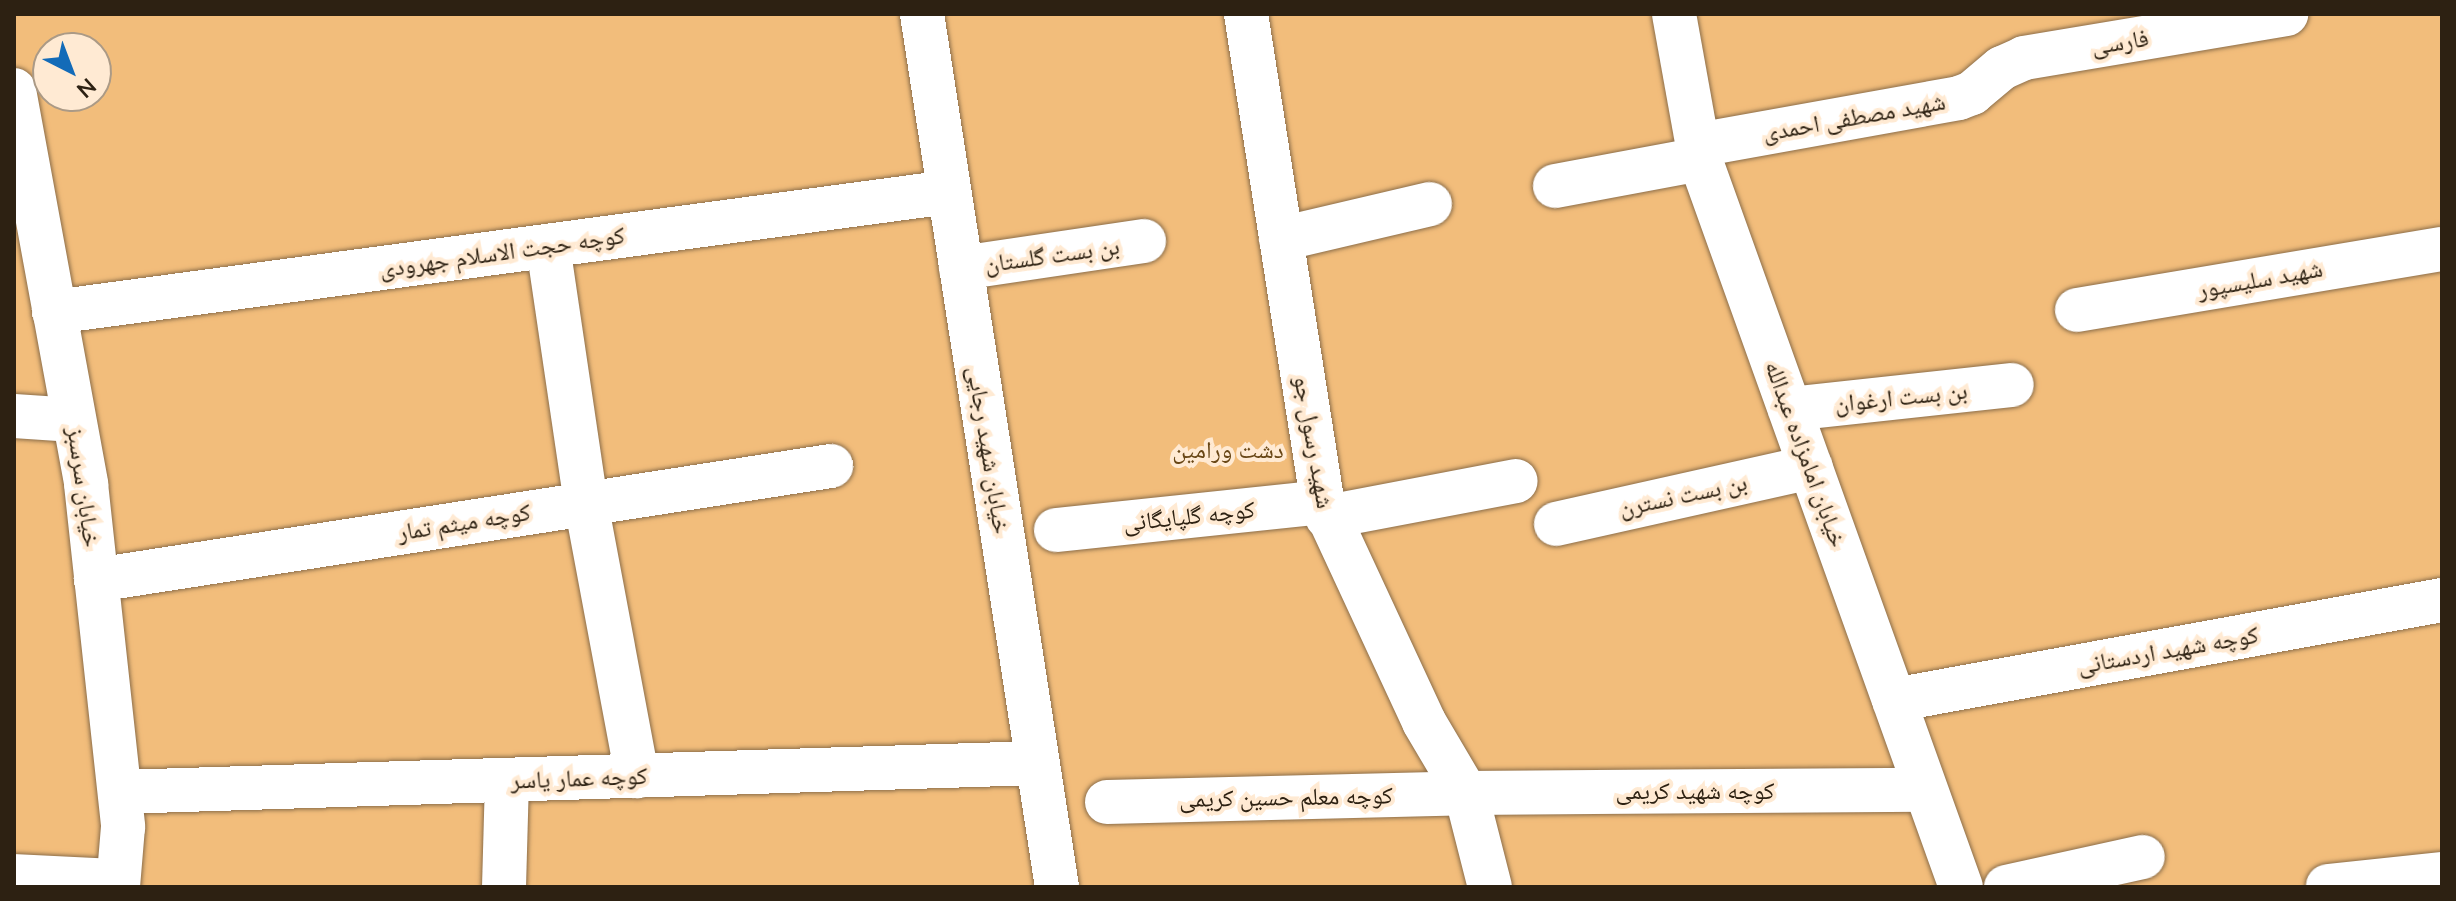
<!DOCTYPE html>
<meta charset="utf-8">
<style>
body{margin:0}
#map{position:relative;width:2456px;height:901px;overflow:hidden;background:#fcdab3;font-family:Mulish,"Noto Naskh Arabic",sans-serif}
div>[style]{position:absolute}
.green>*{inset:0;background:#f2bd7b}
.roads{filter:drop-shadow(0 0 2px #8c6e4a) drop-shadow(0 0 2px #8c6e4a)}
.minor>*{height:44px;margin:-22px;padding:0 22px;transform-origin:22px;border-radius:22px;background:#fff}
span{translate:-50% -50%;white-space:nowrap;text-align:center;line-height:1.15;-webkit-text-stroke:8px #ffead3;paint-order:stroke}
.street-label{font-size:24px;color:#2d2112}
.park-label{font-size:24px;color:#684615}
.frame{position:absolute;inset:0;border:16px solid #2d2112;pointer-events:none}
.north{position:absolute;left:32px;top:32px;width:80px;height:80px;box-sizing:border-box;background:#ffead3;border:2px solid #ab9a86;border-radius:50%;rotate:138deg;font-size:22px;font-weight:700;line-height:32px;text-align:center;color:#2d2112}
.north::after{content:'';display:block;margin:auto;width:28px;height:36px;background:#136bb8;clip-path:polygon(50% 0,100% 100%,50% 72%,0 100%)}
</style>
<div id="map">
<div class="green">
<div style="clip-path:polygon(evenodd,14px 14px,2442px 14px,2442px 887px,14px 887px,14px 14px,48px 48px,96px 48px,96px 96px,48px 96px,48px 48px)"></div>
</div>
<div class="roads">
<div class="minor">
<div style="left:922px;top:14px;width:883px;rotate:81.21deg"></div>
<div style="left:1246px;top:14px;width:494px;rotate:81.1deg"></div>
<div style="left:1322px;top:502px;width:242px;rotate:65.1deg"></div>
<div style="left:1424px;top:722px;width:82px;rotate:59.4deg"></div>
<div style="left:1466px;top:793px;width:97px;rotate:75.7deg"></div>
<div style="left:1674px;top:14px;width:147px;rotate:79.8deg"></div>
<div style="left:1700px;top:159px;width:773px;rotate:70.28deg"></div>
<div style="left:14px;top:90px;width:401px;rotate:79.6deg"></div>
<div style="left:86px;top:484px;width:345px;rotate:83.8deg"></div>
<div style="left:123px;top:827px;width:60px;rotate:94.8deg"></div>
<div style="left:1698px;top:145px;width:265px;rotate:-10.2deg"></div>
<div style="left:1959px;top:98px;width:14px;rotate:-21deg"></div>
<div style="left:1972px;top:93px;width:39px;rotate:-40deg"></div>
<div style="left:2002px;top:68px;width:24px;rotate:-24deg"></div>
<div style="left:2024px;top:58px;width:266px;rotate:-9.5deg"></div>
<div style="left:1555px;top:186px;width:147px;rotate:-10.5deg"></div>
<div style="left:1281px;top:239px;width:153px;rotate:-13.2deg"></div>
<div style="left:548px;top:246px;width:260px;rotate:81.6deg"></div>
<div style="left:586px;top:503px;width:278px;rotate:79.4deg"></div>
<div style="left:961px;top:268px;width:185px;rotate:-8.4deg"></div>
<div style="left:2077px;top:310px;width:370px;rotate:-9.5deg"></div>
<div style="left:54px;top:312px;width:903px;rotate:-7.64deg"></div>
<div style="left:1790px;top:409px;width:223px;rotate:-6.2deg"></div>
<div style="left:14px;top:416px;width:60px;rotate:3.8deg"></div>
<div style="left:1327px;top:517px;width:192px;rotate:-10.8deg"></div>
<div style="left:1556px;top:524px;width:261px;rotate:-12.6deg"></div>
<div style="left:1056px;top:530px;width:267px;rotate:-6deg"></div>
<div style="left:96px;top:580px;width:744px;rotate:-8.82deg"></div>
<div style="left:1894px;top:700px;width:557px;rotate:-10.34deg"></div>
<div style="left:120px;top:792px;width:917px;rotate:-1.81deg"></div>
<div style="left:1107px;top:802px;width:359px;rotate:-1.4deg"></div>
<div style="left:1466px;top:793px;width:459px;rotate:-0.4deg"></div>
<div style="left:14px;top:876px;width:104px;rotate:2.8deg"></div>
<div style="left:2328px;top:886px;width:115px;rotate:-6deg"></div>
<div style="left:504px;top:887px;width:107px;rotate:-88.4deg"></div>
<div style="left:2006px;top:887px;width:140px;rotate:-12.4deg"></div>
</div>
</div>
<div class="street-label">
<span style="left:2120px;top:42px;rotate:-9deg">فارسی</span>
<span style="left:1854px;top:117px;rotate:-10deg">شهید مصطفی احمدی</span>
<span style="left:502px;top:252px;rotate:-8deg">کوچه حجت الاسلام جهرودی</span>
<span style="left:1052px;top:255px;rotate:-8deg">بن بست گلستان</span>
<span style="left:2260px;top:279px;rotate:-10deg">شهید سلیسپور</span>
<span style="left:1901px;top:397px;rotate:-6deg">بن بست ارغوان</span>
<span style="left:1314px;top:442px;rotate:80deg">شهید رسول جو</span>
<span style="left:989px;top:450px;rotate:81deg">خیابان شهید رجایی</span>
<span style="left:1806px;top:454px;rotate:70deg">خیابان امامزاده عبدالله</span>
<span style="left:84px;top:487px;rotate:82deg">خیابان سرسبز</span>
<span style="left:1683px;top:495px;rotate:-12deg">بن بست نسترن</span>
<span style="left:1189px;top:516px;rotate:-6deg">کوچه گلپایگانی</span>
<span style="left:464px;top:522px;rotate:-9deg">کوچه میثم تمار</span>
<span style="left:2168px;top:650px;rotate:-10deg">کوچه شهید اردستانی</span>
<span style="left:579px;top:778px;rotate:-2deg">کوچه عمار یاسر</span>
<span style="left:1695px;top:791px">کوچه شهید کریمی</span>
<span style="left:1286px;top:797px;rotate:-1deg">کوچه معلم حسین کریمی</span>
</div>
<div class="park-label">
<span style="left:1228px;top:450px">دشت ورامین</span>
</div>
<div class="frame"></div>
<div class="north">N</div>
</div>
